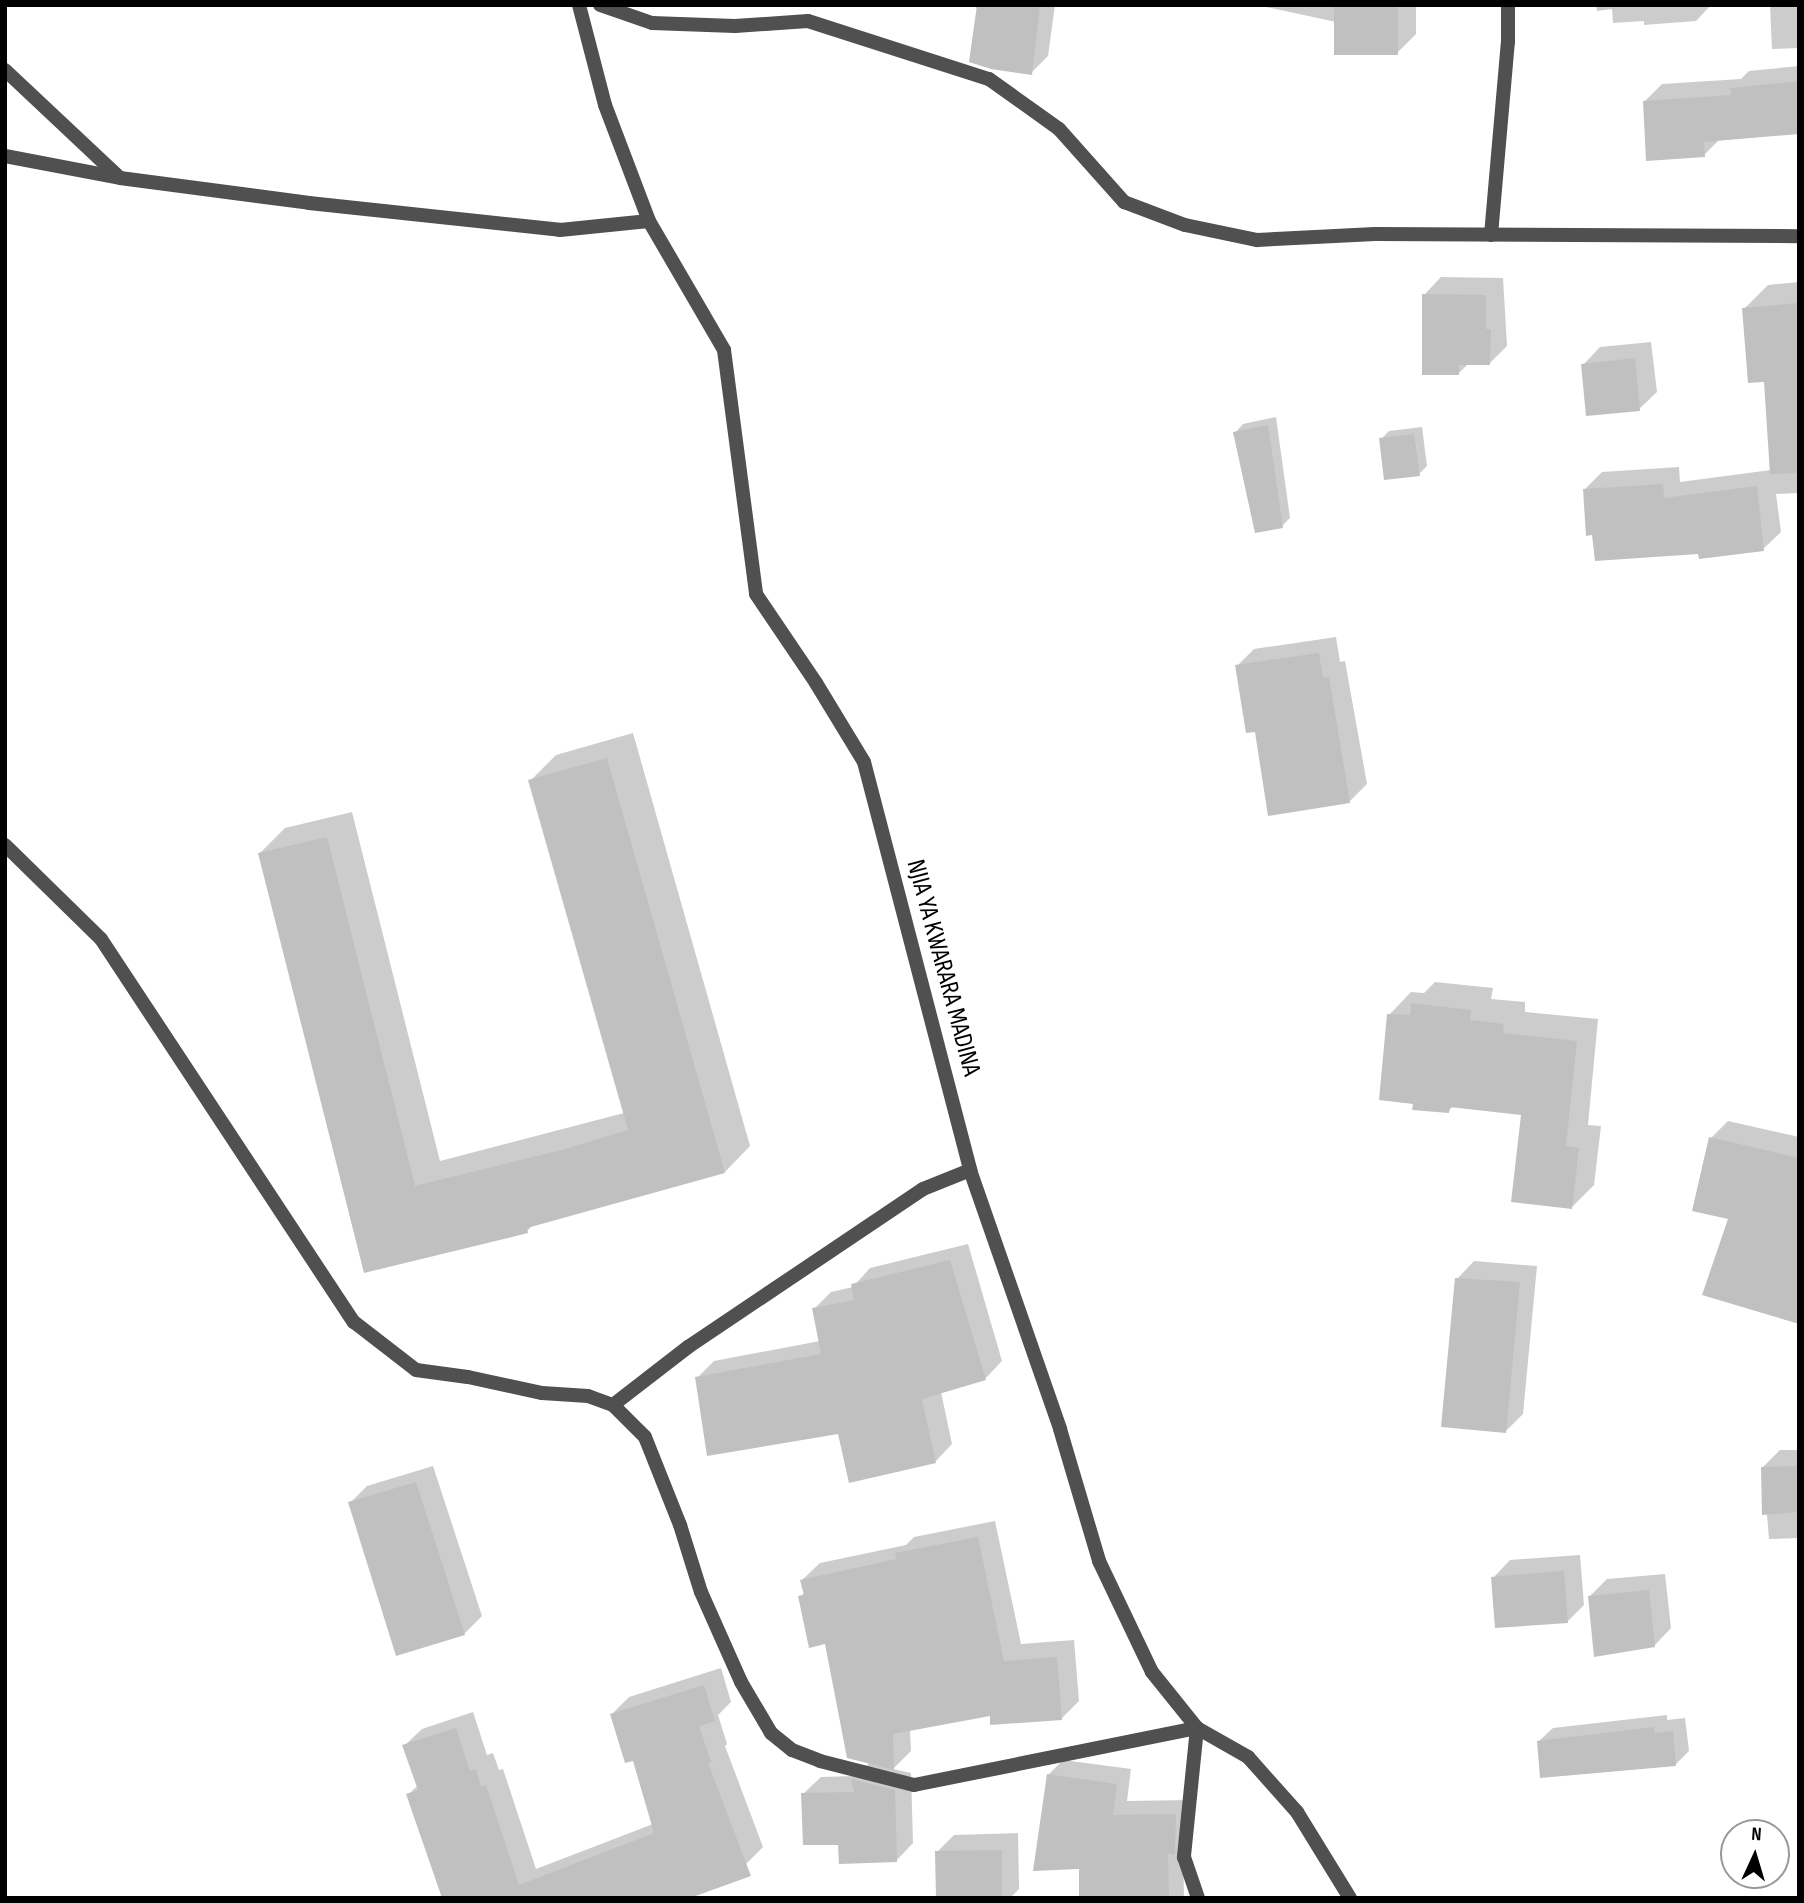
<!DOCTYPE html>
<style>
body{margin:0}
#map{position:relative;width:1804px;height:1903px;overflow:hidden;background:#fff;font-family:"Sofia Sans Condensed",sans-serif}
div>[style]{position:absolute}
.shadow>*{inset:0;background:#0003}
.building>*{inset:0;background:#c0c0c0}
.minor>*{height:14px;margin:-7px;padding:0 7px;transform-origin:7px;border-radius:7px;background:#505050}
span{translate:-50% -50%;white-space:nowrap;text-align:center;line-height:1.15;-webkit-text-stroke:6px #fff;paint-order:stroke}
.street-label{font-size:26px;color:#000}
.frame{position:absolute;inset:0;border:7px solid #000;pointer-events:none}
.north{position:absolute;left:1720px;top:1819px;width:70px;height:70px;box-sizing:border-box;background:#fff;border:2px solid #999;border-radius:50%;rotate:4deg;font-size:19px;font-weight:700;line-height:28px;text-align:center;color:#000}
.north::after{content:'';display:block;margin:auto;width:24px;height:32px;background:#000;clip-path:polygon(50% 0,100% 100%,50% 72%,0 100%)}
</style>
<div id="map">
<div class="shadow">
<div style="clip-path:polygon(974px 5px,1055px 5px,1048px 56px,1031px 73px)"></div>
<div style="clip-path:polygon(1257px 5px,1416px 5px,1416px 34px,1397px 53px,1336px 22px)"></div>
<div style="clip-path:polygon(1596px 5px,1711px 5px,1696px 21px,1644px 25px,1644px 21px,1613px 23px,1612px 9px,1597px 11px)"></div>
<div style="clip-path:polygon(1770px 5px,1799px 5px,1799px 48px,1772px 49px)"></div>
<div style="clip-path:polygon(1799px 66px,1799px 132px,1720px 139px,1704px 155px,1644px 102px,1662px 84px,1741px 79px,1749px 71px)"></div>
<div style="clip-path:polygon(1441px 277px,1503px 278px,1507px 346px,1490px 363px,1468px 364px,1458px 374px,1424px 295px)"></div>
<div style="clip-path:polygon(1799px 282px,1799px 493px,1776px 494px,1781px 532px,1763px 549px,1700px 552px,1585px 489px,1602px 472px,1679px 467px,1680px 482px,1771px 470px,1766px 380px,1744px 309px,1768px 285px)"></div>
<div style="clip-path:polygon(1651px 342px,1657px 392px,1639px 409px,1583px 365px,1600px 347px)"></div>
<div style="clip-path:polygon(1276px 417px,1290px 518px,1282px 526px,1235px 433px,1243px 424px)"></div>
<div style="clip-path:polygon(1422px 427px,1427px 466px,1419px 474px,1381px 439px,1389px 431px)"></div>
<div style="clip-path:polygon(1336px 637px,1340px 662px,1345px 661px,1367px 784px,1349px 802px,1256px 730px,1237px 666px,1254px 649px)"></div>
<div style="clip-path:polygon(633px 733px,750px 1146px,725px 1172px,533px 1225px,527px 1231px,365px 1271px,259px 854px,285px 828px,352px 812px,440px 1161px,624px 1113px,530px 781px,556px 755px)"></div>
<div style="clip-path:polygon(1435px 982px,1493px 988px,1491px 999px,1525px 1002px,1525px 1012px,1598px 1019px,1588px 1125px,1601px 1126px,1594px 1185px,1571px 1208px,1523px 1113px,1454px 1106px,1448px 1111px,1389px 1015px,1411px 992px,1424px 993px)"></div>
<div style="clip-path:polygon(1728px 1121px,1799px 1137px,1799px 1322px,1730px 1218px,1711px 1138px)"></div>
<div style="clip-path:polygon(968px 1244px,1002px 1361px,985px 1379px,941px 1392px,952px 1444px,935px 1462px,839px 1432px,697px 1378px,714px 1361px,820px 1341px,814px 1309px,831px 1292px,853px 1287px,870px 1268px)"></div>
<div style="clip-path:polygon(1474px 1261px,1537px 1266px,1523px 1414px,1505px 1432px,1457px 1279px)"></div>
<div style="clip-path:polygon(1780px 1450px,1799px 1450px,1799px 1538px,1769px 1539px,1763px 1467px)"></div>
<div style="clip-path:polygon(433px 1466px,482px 1616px,465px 1633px,397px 1654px,350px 1503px,367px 1486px)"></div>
<div style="clip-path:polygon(995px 1521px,1021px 1644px,1074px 1640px,1079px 1701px,1061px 1719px,991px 1714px,910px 1729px,911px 1751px,893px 1769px,911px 1773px,913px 1843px,896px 1861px,840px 1843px,803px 1794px,821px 1777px,857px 1776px,870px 1762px,827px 1642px,800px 1597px,805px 1592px,802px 1580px,820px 1563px,906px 1545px,914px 1537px)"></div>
<div style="clip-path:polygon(1580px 1555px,1584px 1605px,1567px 1622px,1493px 1578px,1510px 1560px)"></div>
<div style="clip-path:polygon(1665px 1574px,1671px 1628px,1654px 1646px,1590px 1596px,1607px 1579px)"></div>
<div style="clip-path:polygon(721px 1668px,731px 1702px,718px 1715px,727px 1744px,725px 1746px,763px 1847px,746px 1864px,444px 1898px,408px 1795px,418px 1785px,404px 1746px,422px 1729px,473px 1712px,487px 1755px,493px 1753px,499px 1770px,503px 1769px,536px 1869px,653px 1824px,634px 1759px,612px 1714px,629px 1697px)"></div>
<div style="clip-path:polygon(1667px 1715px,1667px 1720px,1685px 1718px,1689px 1751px,1676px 1764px,1539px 1741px,1553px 1728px)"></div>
<div style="clip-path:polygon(1063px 1760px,1131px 1769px,1127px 1801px,1190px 1800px,1183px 1843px,1184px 1898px,1081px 1898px,1081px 1867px,1049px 1774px)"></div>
<div style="clip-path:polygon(1018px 1833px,1019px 1889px,1010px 1898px,938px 1898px,937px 1852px,954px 1835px)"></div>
</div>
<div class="building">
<div style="clip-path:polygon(977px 5px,1040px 5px,1032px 75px,991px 69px,969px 62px)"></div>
<div style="clip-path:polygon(1334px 5px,1398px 5px,1398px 55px,1334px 55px)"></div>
<div style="clip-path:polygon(1799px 81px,1799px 134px,1704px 142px,1705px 157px,1646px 161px,1643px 101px,1731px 95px,1730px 88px)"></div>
<div style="clip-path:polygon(1422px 294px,1486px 295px,1486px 329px,1491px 329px,1490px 365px,1459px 365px,1459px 375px,1422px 375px)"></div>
<div style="clip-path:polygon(1799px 303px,1799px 473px,1770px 474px,1764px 382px,1748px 383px,1742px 308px)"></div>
<div style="clip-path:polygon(1635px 358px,1640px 411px,1586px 416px,1581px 364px)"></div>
<div style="clip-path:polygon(1268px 425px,1283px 528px,1255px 533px,1233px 432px)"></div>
<div style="clip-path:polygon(1414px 434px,1420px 476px,1384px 480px,1379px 438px)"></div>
<div style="clip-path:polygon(1663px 484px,1664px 498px,1757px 486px,1764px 551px,1699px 559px,1698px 554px,1595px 561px,1592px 535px,1586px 536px,1583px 489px)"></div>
<div style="clip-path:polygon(1319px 653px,1323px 678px,1329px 677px,1350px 803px,1268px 816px,1255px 732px,1246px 733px,1235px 665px)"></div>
<div style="clip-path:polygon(607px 758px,725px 1173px,527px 1228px,528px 1233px,364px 1273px,258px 853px,327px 837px,415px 1186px,565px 1149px,628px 1130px,528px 780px)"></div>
<div style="clip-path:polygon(1411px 1003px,1471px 1010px,1470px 1020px,1504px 1024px,1503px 1033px,1577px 1041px,1566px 1146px,1579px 1148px,1572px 1209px,1511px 1202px,1521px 1115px,1450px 1107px,1449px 1113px,1412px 1110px,1413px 1104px,1379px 1100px,1387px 1014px,1410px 1015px)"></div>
<div style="clip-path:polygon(1709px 1137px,1799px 1158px,1799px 1324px,1702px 1295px,1728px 1219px,1692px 1211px)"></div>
<div style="clip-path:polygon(950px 1260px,986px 1380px,922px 1399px,936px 1463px,849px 1483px,838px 1434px,707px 1456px,695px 1377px,821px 1354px,812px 1308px,854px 1300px,851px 1284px)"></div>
<div style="clip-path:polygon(1455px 1278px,1520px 1282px,1506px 1433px,1441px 1427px)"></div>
<div style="clip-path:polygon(1799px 1466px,1799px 1512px,1762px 1515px,1761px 1467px)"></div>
<div style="clip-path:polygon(416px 1482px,465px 1635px,396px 1656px,348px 1502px)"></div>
<div style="clip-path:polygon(978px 1537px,1004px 1661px,1057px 1657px,1062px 1720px,990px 1725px,990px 1716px,893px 1734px,894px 1770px,847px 1758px,825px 1644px,809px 1648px,798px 1596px,804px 1595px,800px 1580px,896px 1559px,895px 1553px)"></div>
<div style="clip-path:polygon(1564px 1571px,1568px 1623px,1495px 1628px,1491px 1577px)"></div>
<div style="clip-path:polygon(1649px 1590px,1655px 1647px,1594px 1657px,1588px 1596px)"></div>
<div style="clip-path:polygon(704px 1685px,715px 1721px,699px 1726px,711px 1762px,708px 1763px,751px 1876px,690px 1898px,442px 1898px,406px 1794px,418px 1790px,402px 1745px,456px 1728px,470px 1771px,476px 1769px,481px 1786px,486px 1785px,519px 1885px,654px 1833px,633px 1761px,625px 1763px,610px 1714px)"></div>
<div style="clip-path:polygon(1654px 1727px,1654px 1733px,1673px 1731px,1676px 1766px,1540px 1778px,1537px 1741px)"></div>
<div style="clip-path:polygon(1047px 1774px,1117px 1784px,1113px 1815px,1176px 1814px,1175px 1854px,1168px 1854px,1169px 1898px,1079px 1898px,1079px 1869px,1033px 1871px)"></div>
<div style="clip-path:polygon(851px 1779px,895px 1790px,897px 1862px,839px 1864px,838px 1845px,803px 1845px,801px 1793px,854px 1792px)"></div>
<div style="clip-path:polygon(1002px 1850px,1002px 1898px,936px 1898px,935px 1851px)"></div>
</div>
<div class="minor">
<div style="left:579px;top:5px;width:103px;rotate:75.4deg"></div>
<div style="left:605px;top:105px;width:124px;rotate:69.2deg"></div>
<div style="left:649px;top:221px;width:149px;rotate:59.8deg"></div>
<div style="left:724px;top:350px;width:246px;rotate:82.5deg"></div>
<div style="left:756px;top:594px;width:107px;rotate:56deg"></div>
<div style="left:816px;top:683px;width:92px;rotate:58.7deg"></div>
<div style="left:864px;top:762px;width:422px;rotate:75.4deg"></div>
<div style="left:970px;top:1170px;width:274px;rotate:70.8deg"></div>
<div style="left:1060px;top:1429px;width:138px;rotate:73.5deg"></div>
<div style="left:1099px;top:1561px;width:123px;rotate:64.5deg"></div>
<div style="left:1152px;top:1672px;width:72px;rotate:51.2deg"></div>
<div style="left:1197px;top:1728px;width:59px;rotate:29.6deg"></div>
<div style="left:1248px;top:1757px;width:74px;rotate:48.3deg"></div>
<div style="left:1297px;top:1812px;width:101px;rotate:58.4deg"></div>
<div style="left:600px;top:5px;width:55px;rotate:19.1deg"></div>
<div style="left:652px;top:23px;width:83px;rotate:2.1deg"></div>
<div style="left:735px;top:26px;width:73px;rotate:-3.9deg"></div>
<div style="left:808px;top:21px;width:190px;rotate:17.8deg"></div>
<div style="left:989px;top:79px;width:86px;rotate:35.5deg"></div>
<div style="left:1059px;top:129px;width:98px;rotate:48.3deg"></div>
<div style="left:1124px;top:202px;width:65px;rotate:20.7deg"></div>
<div style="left:1185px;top:225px;width:74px;rotate:11.8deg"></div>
<div style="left:1257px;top:240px;width:118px;rotate:-2.9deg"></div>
<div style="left:1375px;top:234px;width:424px;rotate:0.3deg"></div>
<div style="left:5px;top:70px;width:156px;rotate:43.2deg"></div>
<div style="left:5px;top:156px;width:117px;rotate:10.8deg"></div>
<div style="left:120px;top:178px;width:191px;rotate:7.5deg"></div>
<div style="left:309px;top:203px;width:252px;rotate:6.1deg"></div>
<div style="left:560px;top:230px;width:89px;rotate:-5.8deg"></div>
<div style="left:1491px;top:235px;width:194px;rotate:-85deg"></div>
<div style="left:1508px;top:42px;width:37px;rotate:-90deg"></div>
<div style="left:5px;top:845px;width:134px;rotate:44.4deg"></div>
<div style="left:101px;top:939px;width:459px;rotate:56.6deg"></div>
<div style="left:354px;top:1322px;width:78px;rotate:37.7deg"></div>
<div style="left:416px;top:1370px;width:52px;rotate:7.7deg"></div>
<div style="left:468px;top:1377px;width:76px;rotate:12.2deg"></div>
<div style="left:542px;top:1393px;width:46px;rotate:3.7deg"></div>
<div style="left:588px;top:1396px;width:27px;rotate:20deg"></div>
<div style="left:613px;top:1405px;width:45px;rotate:45deg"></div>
<div style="left:645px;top:1437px;width:95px;rotate:68.3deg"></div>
<div style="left:680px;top:1525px;width:70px;rotate:72.6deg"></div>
<div style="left:701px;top:1592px;width:98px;rotate:66deg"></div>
<div style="left:741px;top:1682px;width:59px;rotate:59.5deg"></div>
<div style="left:771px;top:1733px;width:27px;rotate:39deg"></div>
<div style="left:792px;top:1750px;width:30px;rotate:21deg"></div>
<div style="left:820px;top:1761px;width:97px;rotate:14.3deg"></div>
<div style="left:914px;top:1785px;width:289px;rotate:-11.4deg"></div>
<div style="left:1197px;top:1728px;width:130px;rotate:95.8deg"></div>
<div style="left:1184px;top:1857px;width:43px;rotate:71.1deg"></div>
<div style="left:613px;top:1405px;width:95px;rotate:-37.7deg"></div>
<div style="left:688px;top:1347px;width:283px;rotate:-33.9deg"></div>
<div style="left:923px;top:1189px;width:51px;rotate:-22deg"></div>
</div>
<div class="street-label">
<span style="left:943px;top:968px;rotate:75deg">NJIA YA KWARARA MADINA</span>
</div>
<div class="frame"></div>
<div class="north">N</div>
</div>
